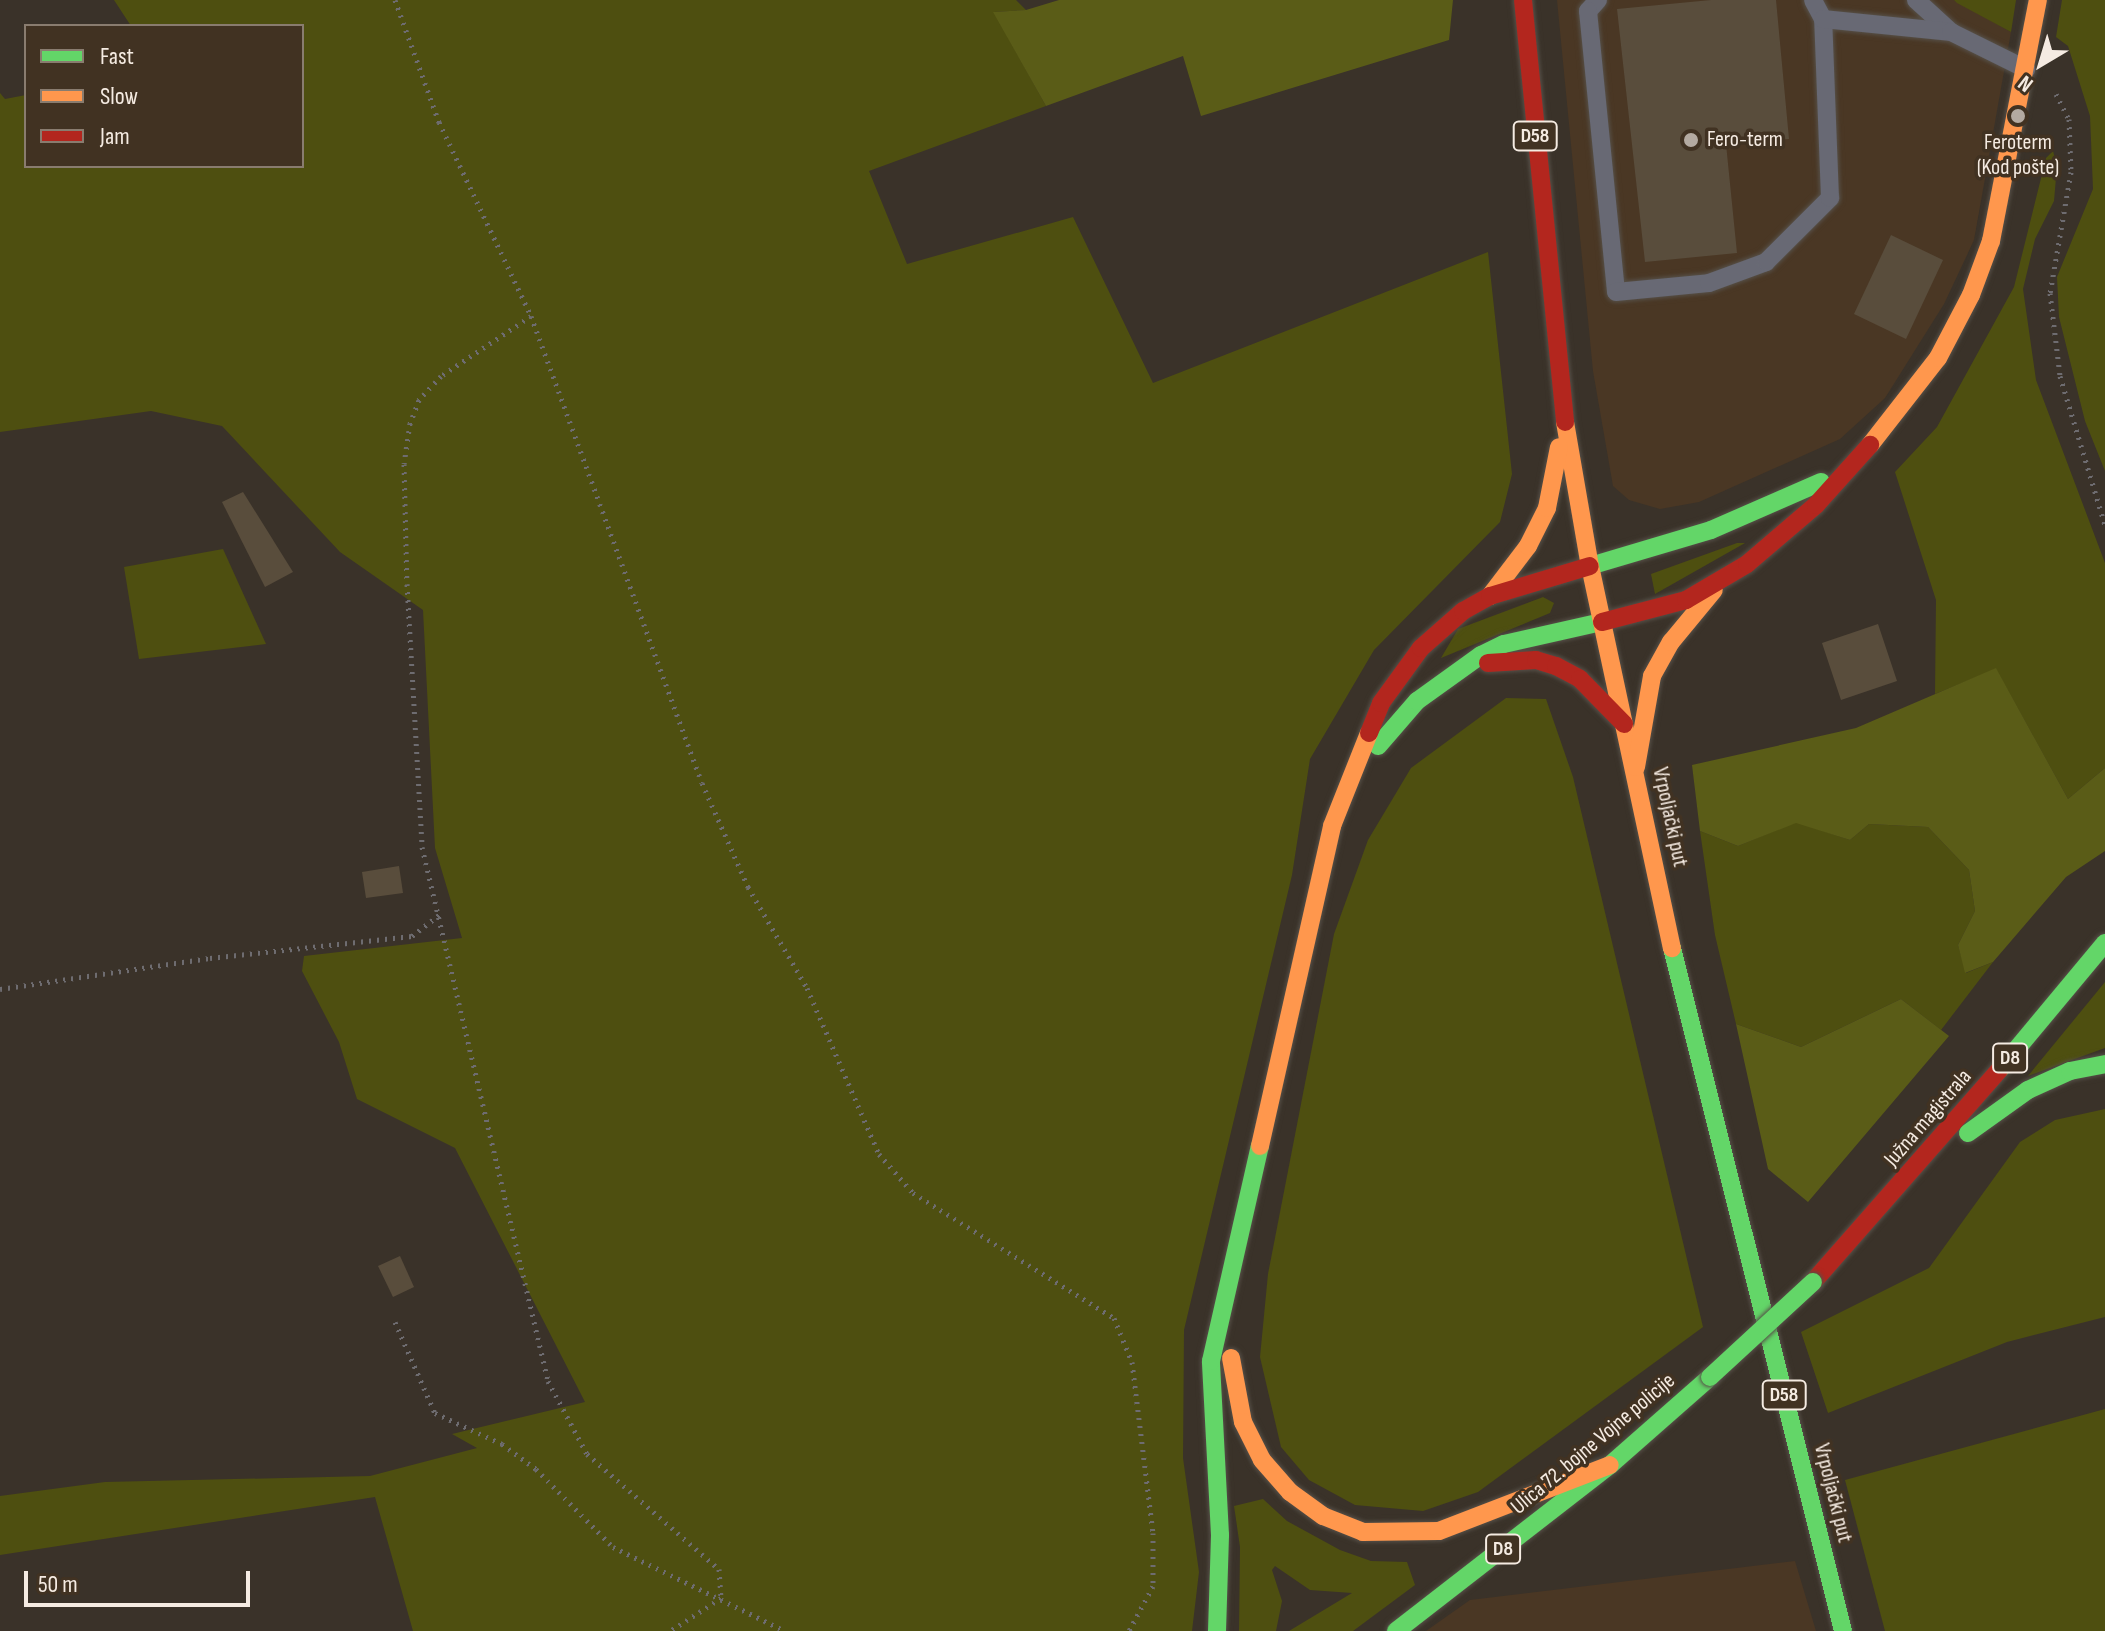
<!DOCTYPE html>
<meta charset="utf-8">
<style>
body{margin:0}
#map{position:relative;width:2105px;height:1631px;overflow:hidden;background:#3a3229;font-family:"Sofia Sans Condensed",sans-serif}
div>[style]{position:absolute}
.built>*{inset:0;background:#4a3724}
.green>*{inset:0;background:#4e4f10}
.forest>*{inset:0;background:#5a5c17}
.building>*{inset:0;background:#594d3c}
.path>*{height:5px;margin-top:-2.5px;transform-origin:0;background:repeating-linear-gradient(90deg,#6e6c70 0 2px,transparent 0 8px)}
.roads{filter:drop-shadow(0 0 2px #565048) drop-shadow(0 0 2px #565048)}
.lane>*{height:18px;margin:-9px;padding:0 9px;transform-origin:9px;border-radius:9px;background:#686974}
.fast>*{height:18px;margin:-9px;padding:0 9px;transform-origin:9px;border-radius:9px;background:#63d668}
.slow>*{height:18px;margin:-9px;padding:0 9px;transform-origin:9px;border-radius:9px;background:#ff974d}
.jam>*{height:18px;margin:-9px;padding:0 9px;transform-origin:9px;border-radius:9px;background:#b3261e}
.bridges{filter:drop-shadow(0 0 2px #565048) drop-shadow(0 0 2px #565048)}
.fast-bridge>*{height:18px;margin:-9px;padding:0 9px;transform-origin:9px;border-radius:9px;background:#63d668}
.dots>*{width:22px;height:22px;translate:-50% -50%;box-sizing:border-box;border:4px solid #413222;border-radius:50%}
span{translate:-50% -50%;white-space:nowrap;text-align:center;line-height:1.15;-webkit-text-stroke:7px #413222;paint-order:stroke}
.shield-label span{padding:2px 6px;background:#413222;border:2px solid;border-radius:6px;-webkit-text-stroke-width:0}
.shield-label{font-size:20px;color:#f5ebe2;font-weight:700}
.poi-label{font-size:22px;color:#f5ebe2}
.left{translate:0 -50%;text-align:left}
.street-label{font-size:22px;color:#f5ebe2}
.legend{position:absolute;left:24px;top:24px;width:280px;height:144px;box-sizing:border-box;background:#413222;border:2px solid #897c6f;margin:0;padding:10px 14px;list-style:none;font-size:24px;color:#f5ebe2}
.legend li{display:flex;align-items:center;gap:16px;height:40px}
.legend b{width:40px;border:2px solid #897c6f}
.north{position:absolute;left:2001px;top:24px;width:80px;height:80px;-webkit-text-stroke:6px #413222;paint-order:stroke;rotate:218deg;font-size:22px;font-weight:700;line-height:32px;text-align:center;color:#f5ebe2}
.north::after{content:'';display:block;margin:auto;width:28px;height:36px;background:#f5ebe2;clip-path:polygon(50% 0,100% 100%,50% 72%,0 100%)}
.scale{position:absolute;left:24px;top:1571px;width:226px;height:36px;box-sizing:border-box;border:4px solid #f5ebe2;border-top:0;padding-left:10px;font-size:24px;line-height:28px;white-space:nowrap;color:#f5ebe2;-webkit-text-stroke:6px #413222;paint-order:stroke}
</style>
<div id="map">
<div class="built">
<div style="clip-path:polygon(1557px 0,1954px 0,2011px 32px,1974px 240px,1944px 304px,1885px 398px,1840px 439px,1699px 502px,1660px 509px,1629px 500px,1613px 486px,1593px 371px)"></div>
<div style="clip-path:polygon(1795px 1561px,1816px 1631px,1426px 1631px,1470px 1600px)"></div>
</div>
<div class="green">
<div style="clip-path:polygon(114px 0,1016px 0,1026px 10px,994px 12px,1046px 106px,869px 171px,907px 264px,1073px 217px,1153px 383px,1488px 252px,1512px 474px,1500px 522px,1374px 650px,1310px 759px,1292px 875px,1184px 1330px,1183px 1458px,1199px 1572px,1192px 1631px,413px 1631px,375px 1497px,0 1555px,0 1496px,105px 1482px,370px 1476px,477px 1448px,452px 1434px,585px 1402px,455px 1148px,357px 1099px,339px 1042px,302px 971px,304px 956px,462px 938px,435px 848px,423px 610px,340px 552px,222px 426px,151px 411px,0 432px,0 93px,5px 99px,26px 95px,26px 166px,302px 166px,302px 26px,131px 26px)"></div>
<div style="clip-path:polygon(1954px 0,2016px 0,2011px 32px,1957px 3px)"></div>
<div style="clip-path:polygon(2062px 0,2105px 0,2105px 471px,2085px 421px,2059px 317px,2057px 277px,2093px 189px,2090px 116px,2068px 46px,2056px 37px)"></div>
<div style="clip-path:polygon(2053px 151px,2057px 166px,2054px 201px,2035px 239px,2023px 289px,2036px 380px,2105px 563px,2105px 768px,2068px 799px,1996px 669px,1935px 694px,1936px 600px,1895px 472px,1937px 427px,2014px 287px,2046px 158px)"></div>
<div style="clip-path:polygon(1737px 543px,1745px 543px,1655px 594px,1651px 574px)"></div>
<div style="clip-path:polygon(223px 549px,266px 644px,139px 659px,124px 567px)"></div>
<div style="clip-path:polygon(1543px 597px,1554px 603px,1550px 613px,1441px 658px,1458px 629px)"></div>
<div style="clip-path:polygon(1506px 698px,1546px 699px,1573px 777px,1703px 1327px,1478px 1492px,1423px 1511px,1355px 1505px,1309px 1480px,1281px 1447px,1260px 1357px,1268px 1274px,1334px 934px,1368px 840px,1411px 768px)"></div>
<div style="clip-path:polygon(1796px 822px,1850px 840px,1869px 824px,1928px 827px,1969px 870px,1975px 911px,1958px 945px,1966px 973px,1993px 962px,1941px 1030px,1901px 999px,1801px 1047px,1736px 1024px,1715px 935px,1700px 831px,1738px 846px)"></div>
<div style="clip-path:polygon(2105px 982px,2105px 1048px,2028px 1076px)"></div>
<div style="clip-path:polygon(2105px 1109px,2105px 1317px,2007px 1342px,1828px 1413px,1801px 1332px,1929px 1268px,2020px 1142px,2055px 1120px)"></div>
<div style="clip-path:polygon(2105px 1409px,2105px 1631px,1885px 1631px,1845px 1480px)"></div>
<div style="clip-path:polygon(1263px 1499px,1287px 1521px,1340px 1550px,1371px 1561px,1407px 1562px,1415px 1585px,1353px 1631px,1289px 1631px,1352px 1593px,1310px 1590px,1275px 1566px,1272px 1570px,1282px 1601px,1276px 1631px,1239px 1631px,1240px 1547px,1234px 1506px)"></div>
</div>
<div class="forest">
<div style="clip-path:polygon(1059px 0,1453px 0,1449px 40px,1201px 116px,1183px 56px,1046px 106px,993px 12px,1026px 10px)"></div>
<div style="clip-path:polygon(1996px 668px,2068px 799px,2105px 768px,2105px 851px,2066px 877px,1993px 962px,1965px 973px,1958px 945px,1975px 911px,1969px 870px,1928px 827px,1869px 824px,1850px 840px,1796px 823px,1738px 846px,1700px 831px,1692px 765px,1856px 728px)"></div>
<div style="clip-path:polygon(1901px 999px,1949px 1036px,1808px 1202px,1768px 1169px,1736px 1024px,1801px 1047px)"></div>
</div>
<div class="building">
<div style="clip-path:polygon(1711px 0,1776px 0,1789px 139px,1726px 144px,1737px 253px,1645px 262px,1617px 9px)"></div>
<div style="clip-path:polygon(1891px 235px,1943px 260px,1906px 339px,1854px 314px)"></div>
<div style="clip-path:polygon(243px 492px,293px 572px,265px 587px,222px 502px)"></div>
<div style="clip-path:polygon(1878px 624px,1897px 681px,1841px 700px,1822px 643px)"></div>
<div style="clip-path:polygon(399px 866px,403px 893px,366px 898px,362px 872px)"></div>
<div style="clip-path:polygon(400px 1256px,414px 1287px,393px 1297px,378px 1266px)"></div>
</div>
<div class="path">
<div style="left:395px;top:0;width:130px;rotate:70.2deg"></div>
<div style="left:439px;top:122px;width:215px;rotate:64.6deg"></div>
<div style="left:531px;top:316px;width:108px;rotate:146.3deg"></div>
<div style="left:441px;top:376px;width:33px;rotate:133deg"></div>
<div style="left:419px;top:400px;width:25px;rotate:111deg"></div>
<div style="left:410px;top:423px;width:41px;rotate:98.3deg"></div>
<div style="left:404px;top:464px;width:120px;rotate:88.6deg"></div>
<div style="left:407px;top:584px;width:263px;rotate:86.7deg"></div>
<div style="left:422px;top:847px;width:549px;rotate:76.72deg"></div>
<div style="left:548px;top:1381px;width:83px;rotate:61.9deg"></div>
<div style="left:587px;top:1454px;width:175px;rotate:41.1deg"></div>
<div style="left:719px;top:1569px;width:29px;rotate:86deg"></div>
<div style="left:721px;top:1598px;width:61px;rotate:147.1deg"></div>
<div style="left:2056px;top:94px;width:28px;rotate:63deg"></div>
<div style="left:2069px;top:119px;width:53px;rotate:87.8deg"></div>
<div style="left:2071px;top:172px;width:123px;rotate:99.8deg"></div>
<div style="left:2050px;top:293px;width:84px;rotate:83.1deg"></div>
<div style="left:2060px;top:376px;width:156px;rotate:73.2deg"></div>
<div style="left:531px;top:316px;width:497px;rotate:69.9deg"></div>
<div style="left:702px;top:783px;width:114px;rotate:66.1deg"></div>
<div style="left:748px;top:887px;width:117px;rotate:59.7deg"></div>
<div style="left:807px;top:988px;width:181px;rotate:66.6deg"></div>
<div style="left:879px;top:1154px;width:52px;rotate:48.9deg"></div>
<div style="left:913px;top:1193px;width:237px;rotate:31.9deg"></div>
<div style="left:1114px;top:1318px;width:48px;rotate:67.8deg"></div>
<div style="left:1132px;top:1362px;width:172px;rotate:83deg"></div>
<div style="left:1153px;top:1533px;width:53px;rotate:90deg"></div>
<div style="left:1153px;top:1586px;width:51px;rotate:118.1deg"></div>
<div style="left:0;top:989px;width:212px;rotate:-8.4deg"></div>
<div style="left:210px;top:958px;width:203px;rotate:-6.2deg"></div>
<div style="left:412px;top:936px;width:37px;rotate:-38deg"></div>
<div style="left:395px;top:1322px;width:99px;rotate:66.3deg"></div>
<div style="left:435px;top:1413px;width:74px;rotate:24.8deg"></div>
<div style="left:502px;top:1444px;width:42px;rotate:36.3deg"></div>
<div style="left:536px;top:1469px;width:110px;rotate:45.4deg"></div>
<div style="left:613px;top:1547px;width:191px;rotate:26deg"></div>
</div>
<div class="roads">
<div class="lane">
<div style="left:1598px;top:0;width:15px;rotate:132deg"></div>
<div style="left:1588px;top:11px;width:282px;rotate:84.3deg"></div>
<div style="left:1616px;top:292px;width:93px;rotate:-5.5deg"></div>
<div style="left:1709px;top:283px;width:61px;rotate:-20.2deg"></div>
<div style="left:1766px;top:262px;width:91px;rotate:-45deg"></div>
<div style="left:1830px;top:198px;width:179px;rotate:-92.2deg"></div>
<div style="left:1823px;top:19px;width:21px;rotate:-118deg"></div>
<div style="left:1916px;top:0;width:47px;rotate:42.4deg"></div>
<div style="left:1823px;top:19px;width:129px;rotate:5.8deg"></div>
<div style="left:1951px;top:32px;width:84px;rotate:26.3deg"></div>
</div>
<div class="fast">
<div style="left:1590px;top:566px;width:126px;rotate:-16.6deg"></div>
<div style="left:1711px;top:530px;width:120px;rotate:-23.6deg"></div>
<div style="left:1378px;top:746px;width:60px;rotate:-49.1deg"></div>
<div style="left:1417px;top:701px;width:79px;rotate:-35.7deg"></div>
<div style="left:1481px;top:655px;width:25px;rotate:-26deg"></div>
<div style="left:1504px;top:644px;width:100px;rotate:-12.7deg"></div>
<div style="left:1672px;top:948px;width:704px;rotate:75.94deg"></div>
<div style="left:2000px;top:1069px;width:164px;rotate:-50.2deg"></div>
<div style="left:1968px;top:1133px;width:74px;rotate:-35.6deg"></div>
<div style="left:2028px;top:1090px;width:46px;rotate:-24.3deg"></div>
<div style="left:2070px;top:1071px;width:36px;rotate:-11deg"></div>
<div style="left:1217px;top:1631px;width:96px;rotate:-88.2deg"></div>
<div style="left:1220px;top:1535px;width:174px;rotate:-93deg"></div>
<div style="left:1211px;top:1361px;width:221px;rotate:-77.2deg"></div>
<div style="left:1396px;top:1631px;width:271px;rotate:-37.8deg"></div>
<div style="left:1610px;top:1465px;width:133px;rotate:-41.3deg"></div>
</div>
<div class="slow">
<div style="left:1565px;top:422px;width:146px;rotate:80.2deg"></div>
<div style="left:1590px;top:566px;width:391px;rotate:77.9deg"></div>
<div style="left:1870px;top:445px;width:110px;rotate:-52deg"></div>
<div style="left:1938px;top:358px;width:71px;rotate:-62.4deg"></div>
<div style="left:1971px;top:295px;width:58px;rotate:-69.7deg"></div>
<div style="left:1991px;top:241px;width:246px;rotate:-79deg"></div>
<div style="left:1490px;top:596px;width:63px;rotate:-52.8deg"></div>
<div style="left:1528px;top:546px;width:42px;rotate:-63.4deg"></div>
<div style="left:1547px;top:508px;width:62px;rotate:-78.9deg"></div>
<div style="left:1636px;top:767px;width:92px;rotate:-80deg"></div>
<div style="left:1652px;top:676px;width:39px;rotate:-61deg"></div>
<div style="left:1671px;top:642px;width:67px;rotate:-50.4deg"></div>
<div style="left:1260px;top:1146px;width:328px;rotate:-77.3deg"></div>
<div style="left:1332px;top:826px;width:100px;rotate:-68.3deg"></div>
<div style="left:1231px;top:1358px;width:65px;rotate:79.4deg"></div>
<div style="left:1243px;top:1422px;width:42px;rotate:63.4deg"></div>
<div style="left:1262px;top:1460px;width:43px;rotate:48.8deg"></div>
<div style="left:1290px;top:1492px;width:41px;rotate:36deg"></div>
<div style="left:1323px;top:1516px;width:43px;rotate:21.8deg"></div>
<div style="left:1363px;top:1532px;width:76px;rotate:-0.8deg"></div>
<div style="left:1439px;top:1531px;width:183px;rotate:-21.1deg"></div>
</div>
<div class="jam">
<div style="left:1523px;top:0;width:424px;rotate:84.3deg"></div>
<div style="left:1602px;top:622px;width:87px;rotate:-14.7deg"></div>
<div style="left:1686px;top:600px;width:71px;rotate:-30.5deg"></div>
<div style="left:1747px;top:564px;width:91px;rotate:-40.5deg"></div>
<div style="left:1816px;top:505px;width:81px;rotate:-48deg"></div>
<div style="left:1488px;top:663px;width:48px;rotate:-3.6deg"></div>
<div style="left:1536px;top:660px;width:21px;rotate:17deg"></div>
<div style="left:1556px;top:666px;width:27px;rotate:28deg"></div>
<div style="left:1580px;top:679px;width:63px;rotate:45.6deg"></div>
<div style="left:1369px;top:733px;width:32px;rotate:-68deg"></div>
<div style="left:1381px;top:703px;width:68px;rotate:-54deg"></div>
<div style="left:1421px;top:648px;width:56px;rotate:-41.4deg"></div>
<div style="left:1463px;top:611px;width:31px;rotate:-29deg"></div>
<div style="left:1490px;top:596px;width:104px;rotate:-16.7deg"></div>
<div style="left:1813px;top:1282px;width:283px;rotate:-48.7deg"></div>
</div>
</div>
<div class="bridges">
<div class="fast-bridge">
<div style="left:1710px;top:1377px;width:140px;rotate:-42.7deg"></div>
</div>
</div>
<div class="dots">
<div style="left:2018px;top:116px;background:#b4aaa1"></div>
<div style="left:1691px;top:140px;background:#b4aaa1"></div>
</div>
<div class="shield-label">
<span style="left:1535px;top:136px">D58</span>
<span style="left:2010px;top:1058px">D8</span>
<span style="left:1784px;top:1395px">D58</span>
<span style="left:1503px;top:1549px">D8</span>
</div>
<div class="poi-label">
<span class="left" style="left:1707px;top:140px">Fero-term</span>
<span style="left:2018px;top:155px">Feroterm<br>(Kod pošte)</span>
</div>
<div class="street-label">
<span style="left:1670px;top:817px;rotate:78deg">Vrpoljački put</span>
<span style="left:1928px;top:1118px;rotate:-49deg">Južna magistrala</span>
<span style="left:1593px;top:1444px;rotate:-40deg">Ulica 72. bojne Vojne policije</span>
<span style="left:1833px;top:1493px;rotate:76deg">Vrpoljački put</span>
</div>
<ul class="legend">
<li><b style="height:10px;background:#63d668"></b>Fast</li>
<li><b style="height:10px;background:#ff974d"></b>Slow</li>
<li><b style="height:10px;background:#b3261e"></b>Jam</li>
</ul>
<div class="north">N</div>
<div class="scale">50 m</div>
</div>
